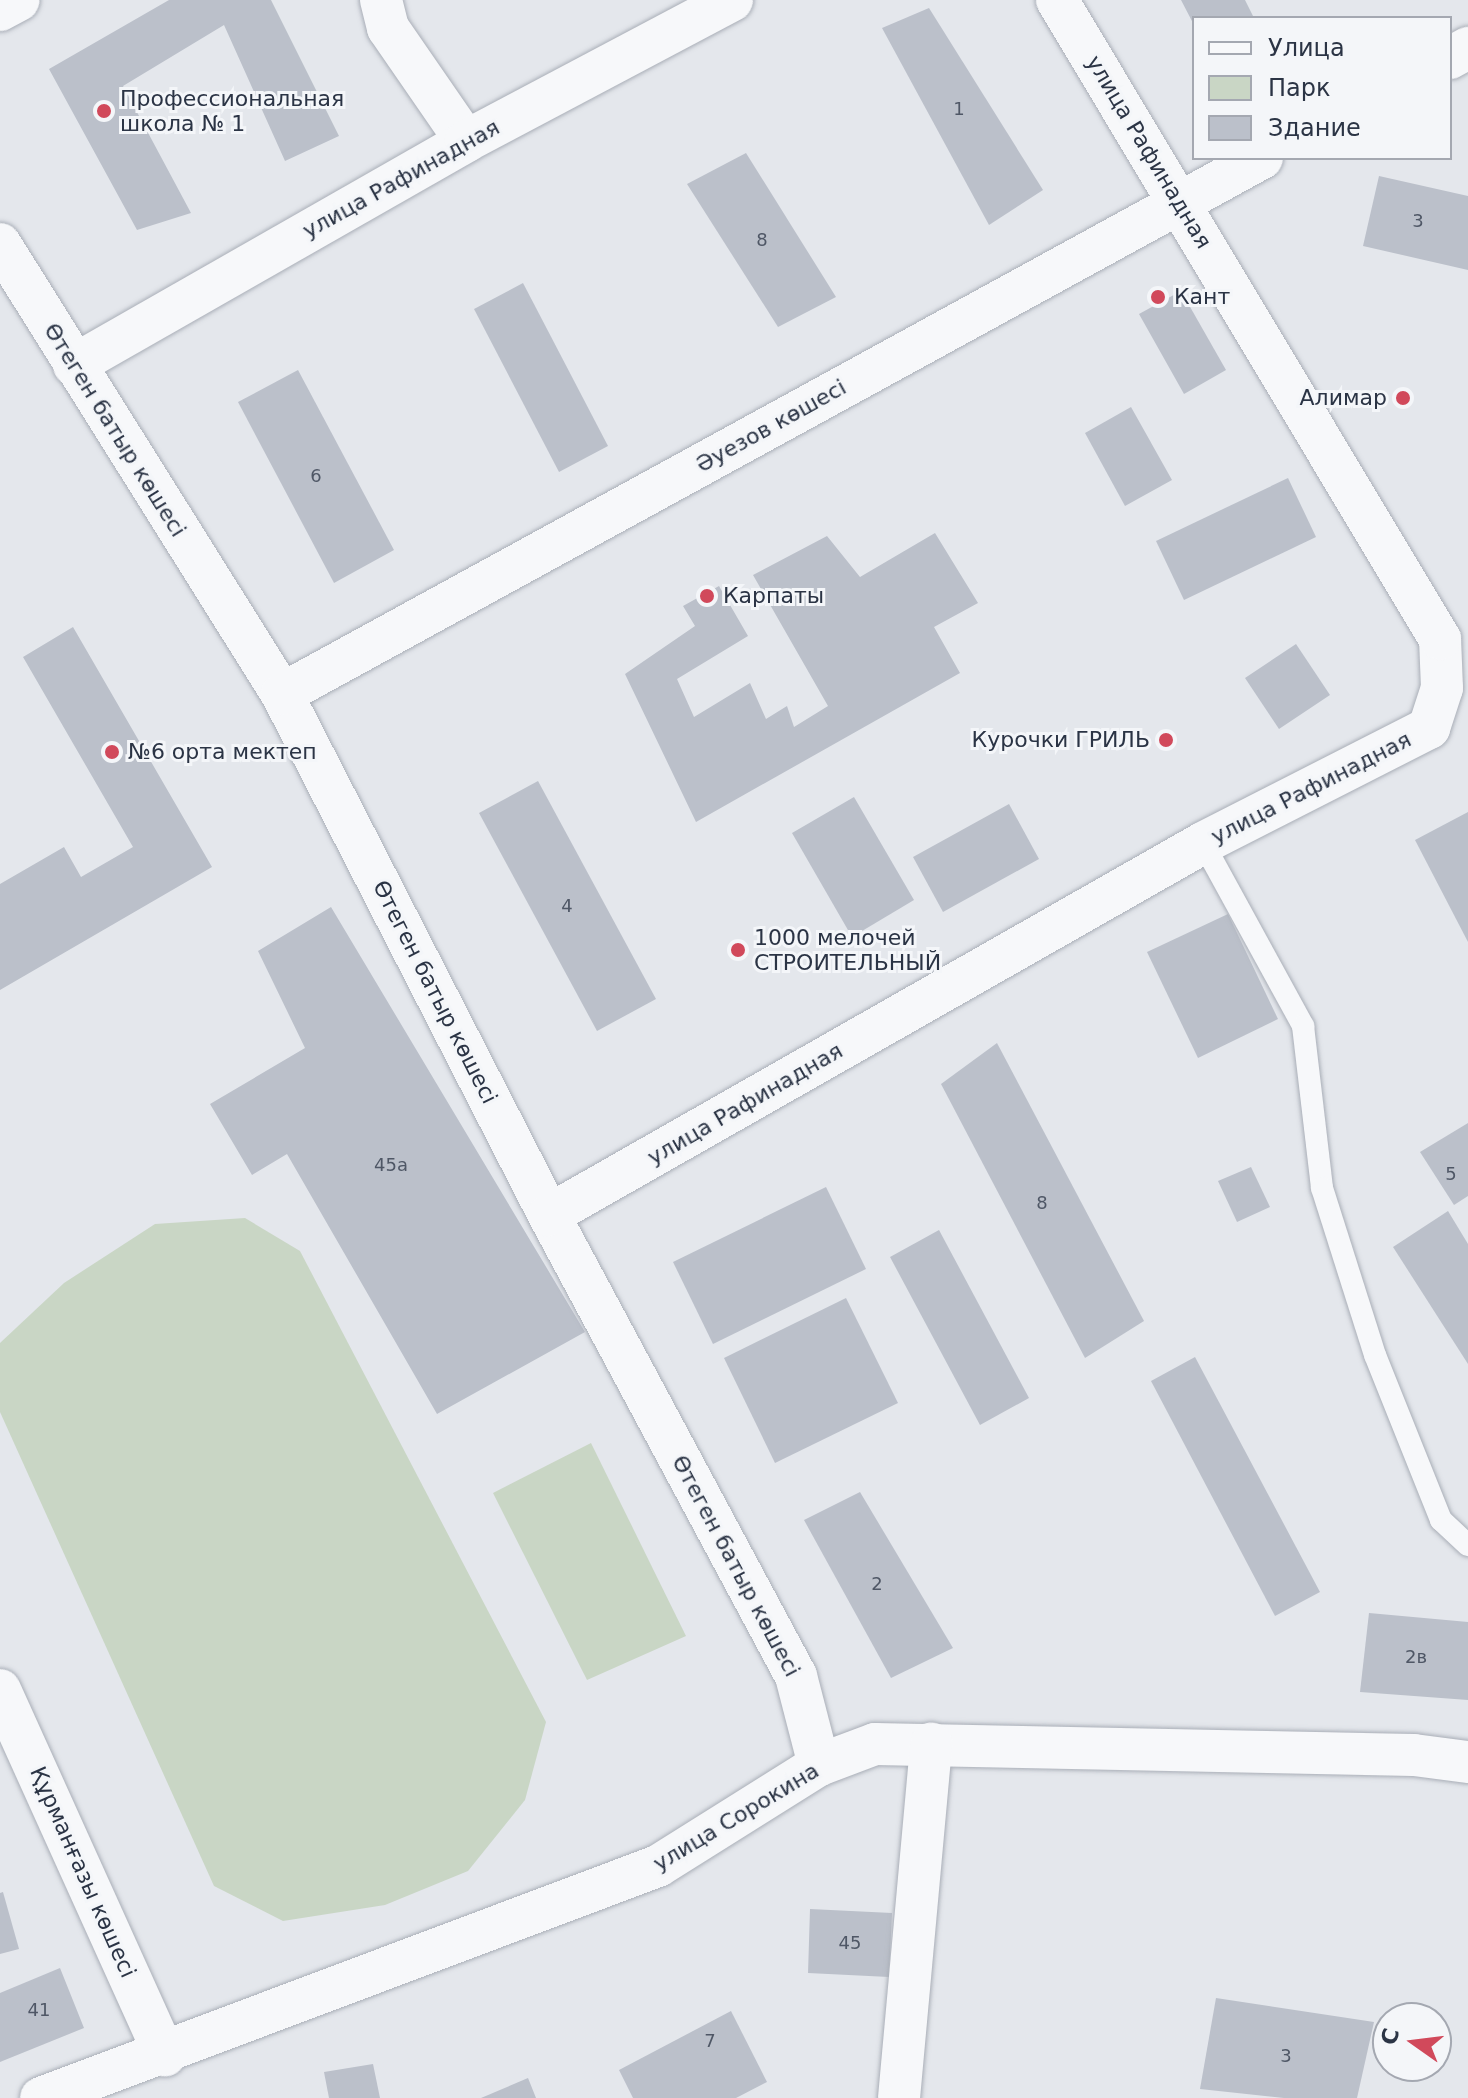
<!DOCTYPE html>
<meta charset="utf-8">
<style>
body{margin:0}
#map{position:relative;width:1468px;height:2098px;overflow:hidden;background:#e4e7ec;font-family:"DejaVu Sans",sans-serif}
div>[style]{position:absolute}
.green>*{inset:0;background:#c9d6c5}
.building>*{inset:0;background:#bbc0ca}
.roads{filter:drop-shadow(0 0 2px #a9aeb7) drop-shadow(0 0 2px #a9aeb7)}
.service>*{height:22px;margin:-11px;padding:0 11px;transform-origin:11px;border-radius:11px;background:#f7f8fa}
.minor>*{height:42px;margin:-21px;padding:0 21px;transform-origin:21px;border-radius:21px;background:#f7f8fa}
.dots>*{width:22px;height:22px;translate:-50% -50%;box-sizing:border-box;border:4px solid #f4f6f9;border-radius:50%}
span{translate:-50% -50%;white-space:nowrap;text-align:center;line-height:1.15;-webkit-text-stroke:6px #f4f6f9;paint-order:stroke}
.number-label{font-size:18px;color:#4f5766}
.number-label span{-webkit-text-stroke-width:0}
.poi-label{font-size:22px;color:#2b3445}
.left{translate:0 -50%;text-align:left}
.right{translate:-100% -50%;text-align:right}
.street-label{font-size:22px;color:#2b3445}
.legend{position:absolute;left:1192px;top:16px;width:260px;height:144px;box-sizing:border-box;background:#f4f6f9;border:2px solid #a4a8b1;margin:0;padding:10px 14px;list-style:none;font-size:24px;color:#2b3445}
.legend li{display:flex;align-items:center;gap:16px;height:40px}
.legend b{width:40px;border:2px solid #a4a8b1}
.north{position:absolute;left:1372px;top:2002px;width:80px;height:80px;box-sizing:border-box;background:#f4f6f9;border:2px solid #a4a8b1;border-radius:50%;rotate:284deg;font-size:22px;font-weight:700;line-height:32px;text-align:center;color:#2b3445}
.north::after{content:'';display:block;margin:auto;width:28px;height:36px;background:#d1495b;clip-path:polygon(50% 0,100% 100%,50% 72%,0 100%)}
</style>
<div id="map">
<div class="green">
<div style="clip-path:polygon(245px 1218px,300px 1251px,546px 1722px,525px 1800px,468px 1871px,385px 1905px,283px 1921px,214px 1886px,0 1412px,0 1343px,64px 1283px,155px 1224px)"></div>
<div style="clip-path:polygon(591px 1443px,686px 1636px,587px 1680px,493px 1493px)"></div>
</div>
<div class="building">
<div style="clip-path:polygon(169px 0,271px 0,339px 136px,285px 161px,224px 25px,123px 86px,191px 213px,137px 230px,49px 69px)"></div>
<div style="clip-path:polygon(1181px 0,1245px 0,1254px 18px,1194px 18px,1194px 25px)"></div>
<div style="clip-path:polygon(929px 8px,1043px 190px,989px 225px,882px 28px)"></div>
<div style="clip-path:polygon(746px 153px,836px 297px,778px 327px,687px 184px)"></div>
<div style="clip-path:polygon(1379px 176px,1468px 196px,1468px 270px,1363px 246px)"></div>
<div style="clip-path:polygon(523px 283px,608px 446px,559px 472px,474px 309px)"></div>
<div style="clip-path:polygon(1181px 291px,1226px 370px,1184px 394px,1139px 314px)"></div>
<div style="clip-path:polygon(298px 370px,394px 550px,334px 583px,238px 402px)"></div>
<div style="clip-path:polygon(1131px 407px,1172px 480px,1125px 506px,1085px 433px)"></div>
<div style="clip-path:polygon(1288px 478px,1316px 537px,1184px 600px,1156px 541px)"></div>
<div style="clip-path:polygon(935px 533px,978px 603px,934px 627px,960px 673px,696px 822px,625px 674px,695px 626px,683px 606px,719px 586px,748px 636px,677px 679px,694px 717px,750px 683px,766px 719px,787px 706px,794px 727px,828px 706px,753px 575px,827px 536px,860px 577px)"></div>
<div style="clip-path:polygon(73px 627px,212px 867px,0 990px,0 884px,64px 847px,81px 877px,133px 847px,23px 657px)"></div>
<div style="clip-path:polygon(1296px 644px,1330px 695px,1279px 729px,1245px 678px)"></div>
<div style="clip-path:polygon(538px 781px,656px 999px,597px 1031px,479px 813px)"></div>
<div style="clip-path:polygon(854px 797px,914px 900px,852px 937px,792px 833px)"></div>
<div style="clip-path:polygon(1009px 804px,1039px 859px,943px 912px,913px 857px)"></div>
<div style="clip-path:polygon(1468px 812px,1468px 942px,1415px 840px)"></div>
<div style="clip-path:polygon(331px 907px,585px 1332px,437px 1414px,287px 1154px,252px 1175px,210px 1104px,305px 1048px,258px 951px)"></div>
<div style="clip-path:polygon(1228px 914px,1278px 1019px,1198px 1058px,1147px 952px)"></div>
<div style="clip-path:polygon(997px 1043px,1144px 1321px,1085px 1358px,941px 1084px)"></div>
<div style="clip-path:polygon(1468px 1123px,1468px 1196px,1454px 1205px,1420px 1152px)"></div>
<div style="clip-path:polygon(1251px 1167px,1270px 1207px,1237px 1222px,1218px 1181px)"></div>
<div style="clip-path:polygon(826px 1187px,866px 1269px,713px 1344px,673px 1262px)"></div>
<div style="clip-path:polygon(1448px 1211px,1468px 1244px,1468px 1364px,1393px 1247px)"></div>
<div style="clip-path:polygon(939px 1230px,1029px 1398px,980px 1425px,890px 1257px)"></div>
<div style="clip-path:polygon(846px 1298px,898px 1403px,775px 1463px,724px 1358px)"></div>
<div style="clip-path:polygon(1195px 1357px,1320px 1592px,1275px 1616px,1151px 1381px)"></div>
<div style="clip-path:polygon(860px 1492px,953px 1648px,891px 1678px,804px 1520px)"></div>
<div style="clip-path:polygon(1369px 1613px,1468px 1622px,1468px 1700px,1360px 1692px)"></div>
<div style="clip-path:polygon(3px 1892px,19px 1949px,0 1954px,0 1893px)"></div>
<div style="clip-path:polygon(810px 1909px,892px 1913px,889px 1977px,808px 1973px)"></div>
<div style="clip-path:polygon(60px 1968px,84px 2028px,0 2062px,0 1993px)"></div>
<div style="clip-path:polygon(1216px 1998px,1374px 2022px,1357px 2098px,1284px 2098px,1200px 2089px)"></div>
<div style="clip-path:polygon(731px 2011px,767px 2082px,736px 2098px,633px 2098px,619px 2070px)"></div>
<div style="clip-path:polygon(373px 2064px,380px 2098px,329px 2098px,324px 2072px)"></div>
<div style="clip-path:polygon(528px 2078px,536px 2098px,481px 2098px)"></div>
</div>
<div class="roads">
<div class="service">
<div style="left:1203px;top:843px;width:209px;rotate:61.3deg"></div>
<div style="left:1303px;top:1026px;width:163px;rotate:83.3deg"></div>
<div style="left:1322px;top:1188px;width:175px;rotate:72.4deg"></div>
<div style="left:1375px;top:1355px;width:178px;rotate:68.2deg"></div>
<div style="left:1441px;top:1520px;width:37px;rotate:43deg"></div>
</div>
<div class="minor">
<div style="left:381px;top:0;width:29px;rotate:76deg"></div>
<div style="left:388px;top:28px;width:137px;rotate:55.4deg"></div>
<div style="left:0;top:10px;width:21px;rotate:-28deg"></div>
<div style="left:1450px;top:58px;width:21px;rotate:-29deg"></div>
<div style="left:0;top:244px;width:531px;rotate:57.93deg"></div>
<div style="left:282px;top:694px;width:585px;rotate:62.87deg"></div>
<div style="left:549px;top:1215px;width:523px;rotate:61.82deg"></div>
<div style="left:796px;top:1676px;width:92px;rotate:75.5deg"></div>
<div style="left:74px;top:365px;width:451px;rotate:-29.7deg"></div>
<div style="left:466px;top:141px;width:301px;rotate:-27.9deg"></div>
<div style="left:282px;top:694px;width:1117px;rotate:-28.68deg"></div>
<div style="left:549px;top:1215px;width:752px;rotate:-29.63deg"></div>
<div style="left:1203px;top:843px;width:254px;rotate:-27deg"></div>
<div style="left:1429px;top:728px;width:42px;rotate:-72deg"></div>
<div style="left:1442px;top:688px;width:49px;rotate:-92.3deg"></div>
<div style="left:1440px;top:639px;width:745px;rotate:-120.94deg"></div>
<div style="left:0;top:1690px;width:401px;rotate:65.7deg"></div>
<div style="left:41px;top:2098px;width:659px;rotate:-20.61deg"></div>
<div style="left:658px;top:1866px;width:190px;rotate:-32.1deg"></div>
<div style="left:819px;top:1765px;width:60px;rotate:-20.6deg"></div>
<div style="left:875px;top:1744px;width:539px;rotate:1.17deg"></div>
<div style="left:1414px;top:1755px;width:54px;rotate:7.4deg"></div>
<div style="left:899px;top:2098px;width:356px;rotate:-84.8deg"></div>
</div>
</div>
<div class="dots">
<div style="left:104px;top:111px;background:#d1495b"></div>
<div style="left:1158px;top:297px;background:#d1495b"></div>
<div style="left:1403px;top:398px;background:#d1495b"></div>
<div style="left:707px;top:596px;background:#d1495b"></div>
<div style="left:1166px;top:740px;background:#d1495b"></div>
<div style="left:112px;top:752px;background:#d1495b"></div>
<div style="left:738px;top:950px;background:#d1495b"></div>
</div>
<div class="number-label">
<span style="left:959px;top:109px">1</span>
<span style="left:1418px;top:221px">3</span>
<span style="left:762px;top:240px">8</span>
<span style="left:316px;top:476px">6</span>
<span style="left:567px;top:906px">4</span>
<span style="left:391px;top:1165px">45а</span>
<span style="left:1451px;top:1174px">5</span>
<span style="left:1042px;top:1203px">8</span>
<span style="left:877px;top:1584px">2</span>
<span style="left:1416px;top:1657px">2в</span>
<span style="left:850px;top:1943px">45</span>
<span style="left:39px;top:2010px">41</span>
<span style="left:710px;top:2041px">7</span>
<span style="left:1286px;top:2056px">3</span>
</div>
<div class="poi-label">
<span class="left" style="left:120px;top:111px">Профессиональная<br>школа № 1</span>
<span class="left" style="left:1174px;top:297px">Кант</span>
<span class="right" style="left:1387px;top:398px">Алимар</span>
<span class="left" style="left:723px;top:596px">Карпаты</span>
<span class="right" style="left:1150px;top:740px">Курочки ГРИЛЬ</span>
<span class="left" style="left:128px;top:752px">№6 орта мектеп</span>
<span class="left" style="left:754px;top:950px">1000 мелочей<br>СТРОИТЕЛЬНЫЙ</span>
</div>
<div class="street-label">
<span style="left:1149px;top:152px;rotate:59deg">улица Рафинадная</span>
<span style="left:401px;top:179px;rotate:-29deg">улица Рафинадная</span>
<span style="left:771px;top:426px;rotate:-29deg">Әуезов көшесі</span>
<span style="left:115px;top:430px;rotate:58deg">Өтеген батыр көшесі</span>
<span style="left:1311px;top:788px;rotate:-27deg">улица Рафинадная</span>
<span style="left:435px;top:992px;rotate:63deg">Өтеген батыр көшесі</span>
<span style="left:745px;top:1104px;rotate:-30deg">улица Рафинадная</span>
<span style="left:736px;top:1566px;rotate:62deg">Өтеген батыр көшесі</span>
<span style="left:736px;top:1817px;rotate:-31deg">улица Сорокина</span>
<span style="left:83px;top:1872px;rotate:66deg">Құрманғазы көшесі</span>
</div>
<ul class="legend">
<li><b style="height:10px;background:#f7f8fa"></b>Улица</li>
<li><b style="height:22px;background:#c9d6c5"></b>Парк</li>
<li><b style="height:22px;background:#bbc0ca"></b>Здание</li>
</ul>
<div class="north">С</div>
</div>
